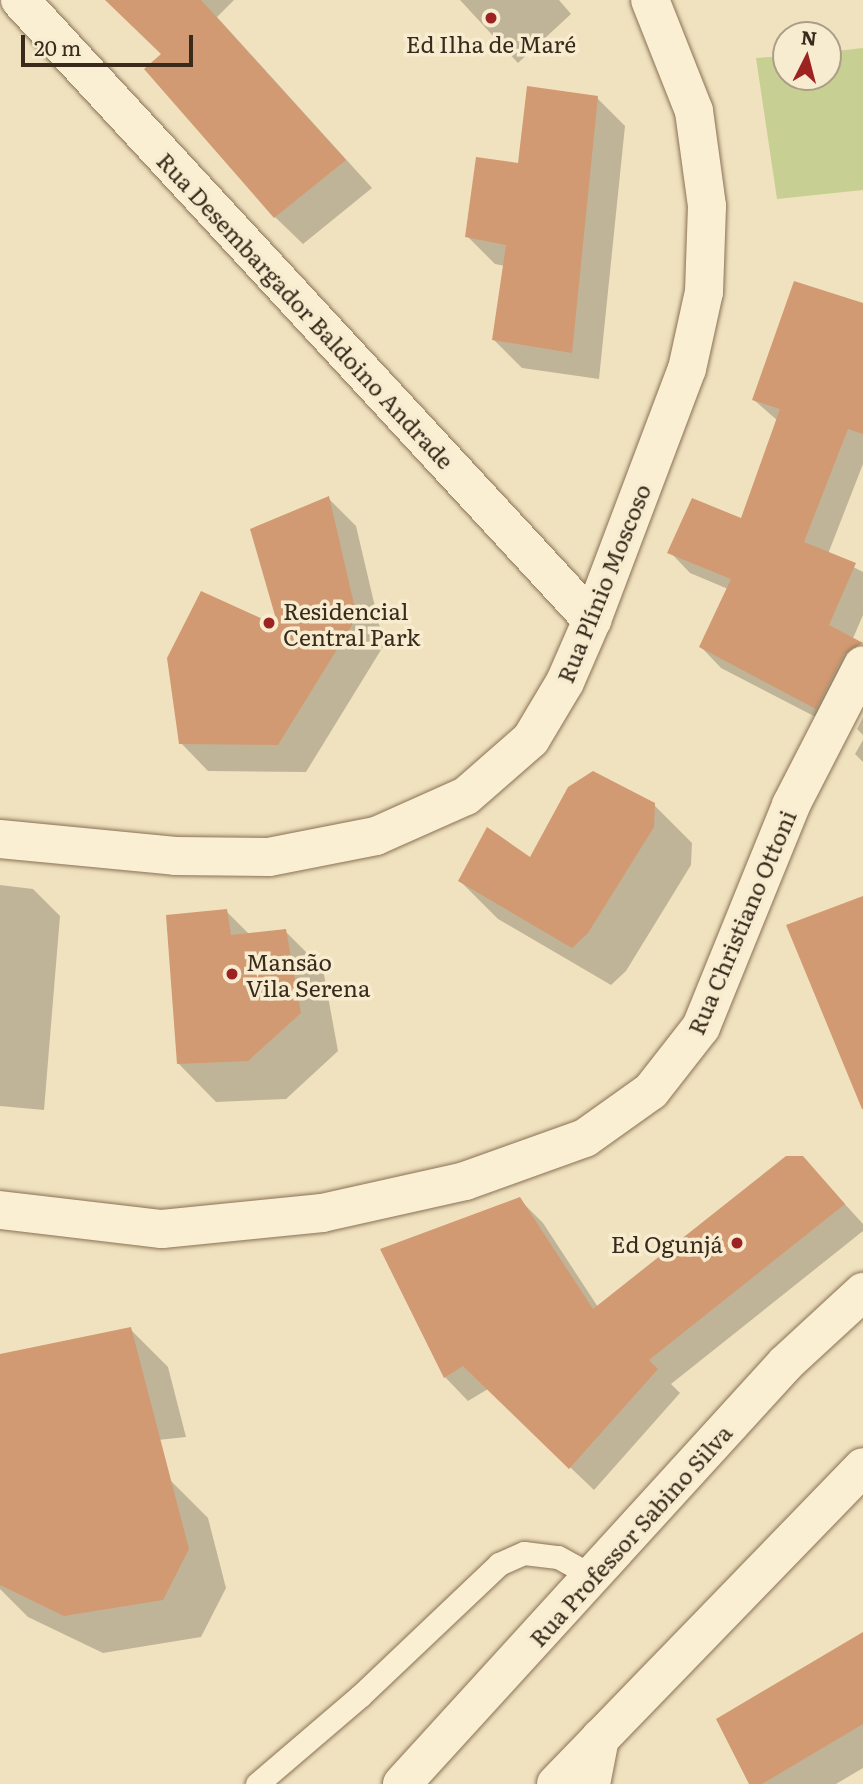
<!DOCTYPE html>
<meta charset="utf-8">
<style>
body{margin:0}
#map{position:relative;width:863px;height:1784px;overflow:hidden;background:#f0e2bf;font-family:Literata,serif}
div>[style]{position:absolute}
.green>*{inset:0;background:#c8cf92}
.shadow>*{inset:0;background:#0003}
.building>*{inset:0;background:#d19a72}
.roads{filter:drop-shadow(0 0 2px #8a7256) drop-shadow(0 0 2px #8a7256)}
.service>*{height:23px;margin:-11.5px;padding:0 11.5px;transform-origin:11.5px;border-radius:11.5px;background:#fbefd3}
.minor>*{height:38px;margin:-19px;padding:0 19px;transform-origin:19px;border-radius:19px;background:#fbefd3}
.secondary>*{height:38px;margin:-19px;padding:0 19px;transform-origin:19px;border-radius:19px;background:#fbefd3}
.dots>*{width:19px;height:19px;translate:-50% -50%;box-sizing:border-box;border:4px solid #f7eccf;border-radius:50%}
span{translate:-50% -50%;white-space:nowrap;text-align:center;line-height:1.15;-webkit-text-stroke:7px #f7eccf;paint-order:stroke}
.poi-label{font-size:23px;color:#392a1c}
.left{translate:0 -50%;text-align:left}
.right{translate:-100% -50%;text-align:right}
.street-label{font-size:23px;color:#392a1c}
.north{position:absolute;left:772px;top:21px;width:70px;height:70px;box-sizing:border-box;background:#f7eccf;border:2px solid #ab9e87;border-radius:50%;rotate:6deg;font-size:19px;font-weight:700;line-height:28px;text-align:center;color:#392a1c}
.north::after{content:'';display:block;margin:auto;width:24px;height:32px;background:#9d2323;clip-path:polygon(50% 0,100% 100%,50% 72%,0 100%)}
.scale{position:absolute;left:21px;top:35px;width:172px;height:32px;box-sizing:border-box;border:4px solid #392a1c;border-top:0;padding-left:9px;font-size:21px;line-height:24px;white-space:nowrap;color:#392a1c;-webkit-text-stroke:5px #f7eccf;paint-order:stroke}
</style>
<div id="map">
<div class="green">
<div style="clip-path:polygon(863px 48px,863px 190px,777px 199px,756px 58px,786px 56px,786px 77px,828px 77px,828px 52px)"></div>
</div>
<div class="shadow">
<div style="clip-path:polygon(107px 0,234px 0,217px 17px,372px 188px,303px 244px,275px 217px,163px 54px)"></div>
<div style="clip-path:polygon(460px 0,559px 0,571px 14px,518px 63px)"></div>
<div style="clip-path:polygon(597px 98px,625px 126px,599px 379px,522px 368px,494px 340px,505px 266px,495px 264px,467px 236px,519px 165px)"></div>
<div style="clip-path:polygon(863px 305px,863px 464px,828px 554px,863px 572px,863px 615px,851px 643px,863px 652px,837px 728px,721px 668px,701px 647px,728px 589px,690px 573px,670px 552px,742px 520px,778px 421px,754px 400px)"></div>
<div style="clip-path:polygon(328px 498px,356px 526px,384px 645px,306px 772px,208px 771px,181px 743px,281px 629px)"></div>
<div style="clip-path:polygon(863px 717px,863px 735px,857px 729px)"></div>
<div style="clip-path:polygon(863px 740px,863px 762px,855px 754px)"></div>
<div style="clip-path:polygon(654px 805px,692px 843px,691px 865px,626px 971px,611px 985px,498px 919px,460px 881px,531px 860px)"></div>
<div style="clip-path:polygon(0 885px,33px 889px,60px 916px,44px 1110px,0 1106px)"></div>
<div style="clip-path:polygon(226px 911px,250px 935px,285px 931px,323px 969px,338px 1051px,286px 1099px,216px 1102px,179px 1064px)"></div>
<div style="clip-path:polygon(802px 1157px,863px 1224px,863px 1231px,671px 1384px,680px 1393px,594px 1490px,488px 1389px,468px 1401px,445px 1377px,382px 1250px,519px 1199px,543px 1223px,598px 1307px)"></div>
<div style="clip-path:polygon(130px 1329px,168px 1367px,186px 1437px,0 1457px,0 1356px)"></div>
<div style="clip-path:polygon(170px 1480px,208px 1518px,226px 1588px,201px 1637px,103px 1653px,28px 1617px,0 1589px,0 1502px)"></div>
<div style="clip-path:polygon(863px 1634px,863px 1768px,836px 1784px,751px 1784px)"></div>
</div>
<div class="building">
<div style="clip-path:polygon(105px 0,201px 0,346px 160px,274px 218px,144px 69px,161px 54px)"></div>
<div style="clip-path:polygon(527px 86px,598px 96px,572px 353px,492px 340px,506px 245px,465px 237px,476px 157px,518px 163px)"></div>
<div style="clip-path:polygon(794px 281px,863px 303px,863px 434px,848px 429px,804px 542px,856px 563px,829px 625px,863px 643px,844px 654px,816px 709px,699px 647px,731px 579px,667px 553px,692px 498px,741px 518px,780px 409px,752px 400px)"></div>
<div style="clip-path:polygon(329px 496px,357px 617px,278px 745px,179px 744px,167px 658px,201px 591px,278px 626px,250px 529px)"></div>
<div style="clip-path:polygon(593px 771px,655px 803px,654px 827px,588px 933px,572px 948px,458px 881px,487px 827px,530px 857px,568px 787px)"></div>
<div style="clip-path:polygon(863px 896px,863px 1109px,862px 1109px,786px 925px)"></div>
<div style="clip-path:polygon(227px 909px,231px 935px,286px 929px,301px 1013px,248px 1061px,177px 1064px,166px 915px)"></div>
<div style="clip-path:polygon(786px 1156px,803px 1156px,845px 1204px,649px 1360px,658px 1369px,569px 1469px,463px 1366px,444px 1378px,380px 1249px,520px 1197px,593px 1309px)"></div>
<div style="clip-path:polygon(131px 1327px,189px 1549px,163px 1600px,64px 1616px,0 1585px,0 1354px)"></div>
<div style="clip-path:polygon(863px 1632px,863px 1724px,762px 1784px,749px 1784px,716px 1719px)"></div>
</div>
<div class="roads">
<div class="service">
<div style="left:257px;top:1784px;width:135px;rotate:-40.5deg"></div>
<div style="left:360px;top:1696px;width:192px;rotate:-43.5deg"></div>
<div style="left:499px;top:1564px;width:27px;rotate:-24deg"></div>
<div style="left:524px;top:1553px;width:34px;rotate:7deg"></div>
<div style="left:558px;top:1557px;width:39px;rotate:29deg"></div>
</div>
<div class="minor">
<div style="left:20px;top:0;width:844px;rotate:47.31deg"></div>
<div style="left:0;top:839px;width:176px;rotate:5.5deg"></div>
<div style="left:175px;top:856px;width:94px;rotate:0.6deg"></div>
<div style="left:269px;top:857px;width:109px;rotate:-11.1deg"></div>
<div style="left:376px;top:836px;width:98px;rotate:-24deg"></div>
<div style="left:466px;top:796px;width:86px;rotate:-41.2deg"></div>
<div style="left:531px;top:739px;width:66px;rotate:-59.2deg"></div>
<div style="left:565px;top:682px;width:68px;rotate:-66.5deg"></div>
<div style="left:592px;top:620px;width:268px;rotate:-69.3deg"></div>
<div style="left:687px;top:369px;width:79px;rotate:-77.6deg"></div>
<div style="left:704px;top:292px;width:86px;rotate:-88deg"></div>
<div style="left:707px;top:206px;width:96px;rotate:-97.8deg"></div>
<div style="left:694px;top:111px;width:119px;rotate:-111.6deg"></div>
<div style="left:0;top:1210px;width:163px;rotate:6.7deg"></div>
<div style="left:162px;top:1229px;width:161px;rotate:-5.7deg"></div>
<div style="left:322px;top:1213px;width:147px;rotate:-12.6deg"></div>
<div style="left:465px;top:1181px;width:127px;rotate:-19.7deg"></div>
<div style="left:585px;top:1138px;width:81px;rotate:-35.5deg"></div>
<div style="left:651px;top:1091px;width:81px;rotate:-52deg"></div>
<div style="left:701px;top:1027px;width:240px;rotate:-67.9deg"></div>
<div style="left:791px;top:805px;width:157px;rotate:-62.8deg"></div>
<div style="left:591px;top:1784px;width:47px;rotate:-78.9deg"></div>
</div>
<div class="secondary">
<div style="left:402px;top:1784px;width:570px;rotate:-47.63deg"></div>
<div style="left:786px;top:1363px;width:105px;rotate:-42.7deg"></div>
<div style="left:556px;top:1784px;width:441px;rotate:-45.9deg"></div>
</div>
</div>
<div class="dots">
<div style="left:491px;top:18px;background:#9d2323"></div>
<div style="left:269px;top:623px;background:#9d2323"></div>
<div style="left:232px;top:974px;background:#9d2323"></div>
<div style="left:737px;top:1243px;background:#9d2323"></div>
</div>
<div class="poi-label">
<span style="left:491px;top:43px">Ed Ilha de Maré</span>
<span class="left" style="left:283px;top:623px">Residencial<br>Central Park</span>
<span class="left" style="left:246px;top:974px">Mansão<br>Vila Serena</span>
<span class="right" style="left:723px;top:1243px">Ed Ogunjá</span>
</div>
<div class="street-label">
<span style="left:306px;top:310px;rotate:47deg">Rua Desembargador Baldoino Andrade</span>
<span style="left:603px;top:583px;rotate:-68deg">Rua Plínio Moscoso</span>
<span style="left:741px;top:922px;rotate:-67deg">Rua Christiano Ottoni</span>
<span style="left:630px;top:1535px;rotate:-48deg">Rua Professor Sabino Silva</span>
</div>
<div class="north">N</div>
<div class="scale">20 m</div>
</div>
